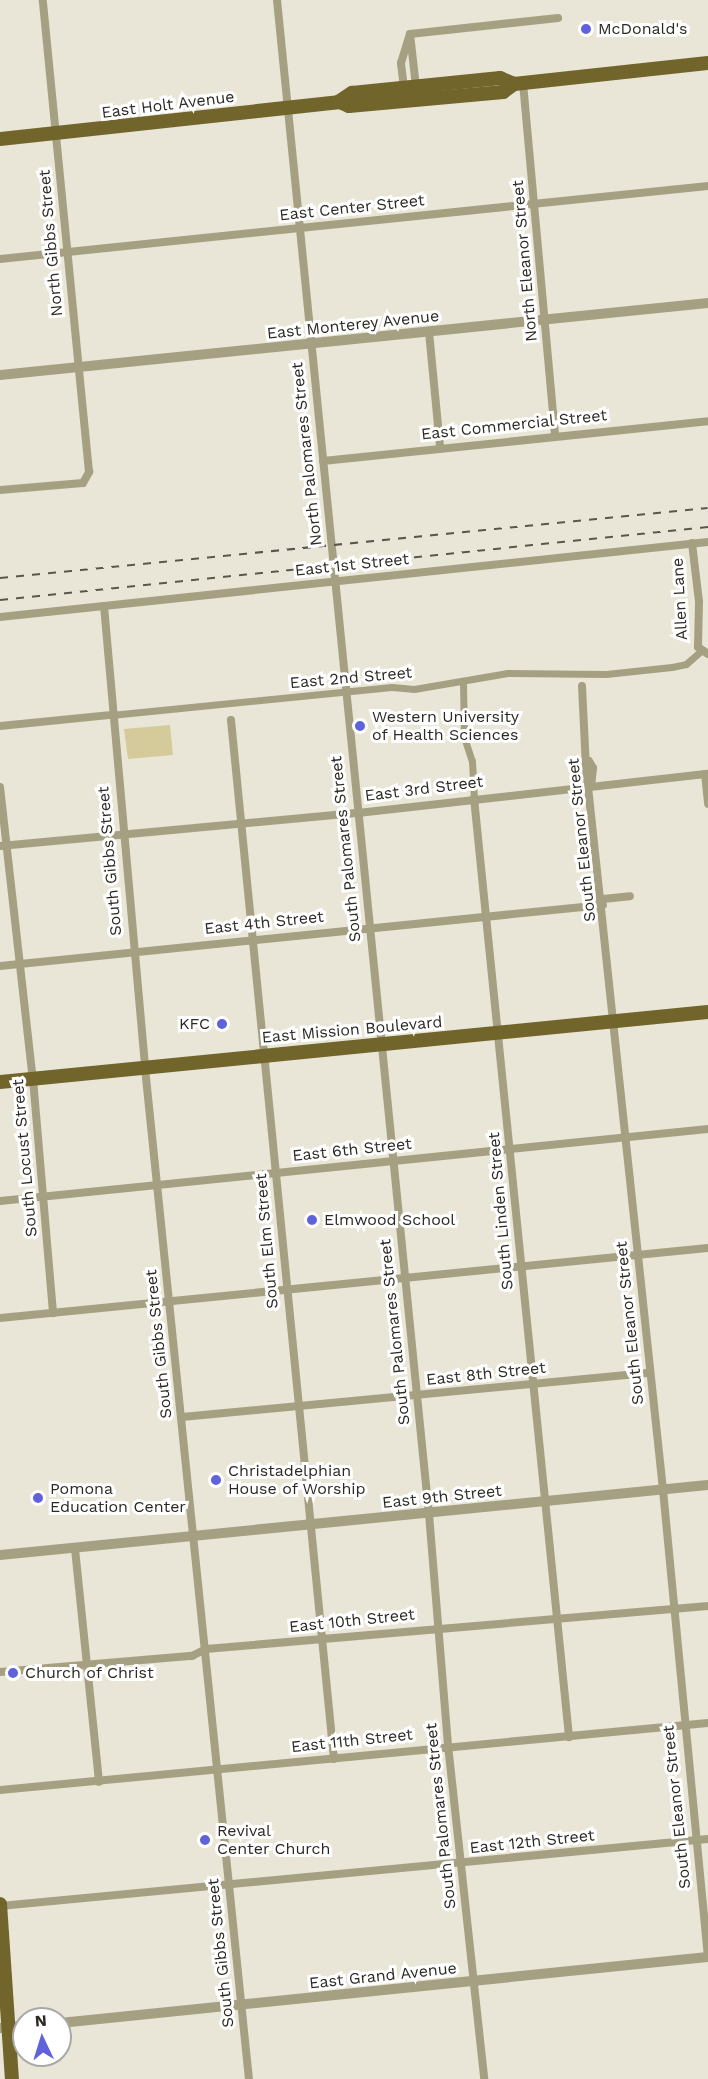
<!DOCTYPE html>
<style>
body{margin:0}
#map{position:relative;width:708px;height:2079px;overflow:hidden;background:#e9e6d7;font-family:"Work Sans",sans-serif}
div>[style]{position:absolute}
.green>*{inset:0;background:#d4ca9a}
.pedestrian>*{height:7px;margin:-3.5px;padding:0 3.5px;transform-origin:3.5px;border-radius:3.5px;background:#a6a083}
.minor>*{height:8px;margin:-4px;padding:0 4px;transform-origin:4px;border-radius:4px;background:#a6a083}
.tertiary>*{height:10px;margin:-5px;padding:0 5px;transform-origin:5px;border-radius:5px;background:#a6a083}
.primary>*{height:14px;margin:-7px;padding:0 7px;transform-origin:7px;border-radius:7px;background:#71652c}
.rail>*{height:2px;margin-top:-1px;transform-origin:0;background:repeating-linear-gradient(90deg,#59564f 0 8px,transparent 0 16px)}
.dots>*{width:16px;height:16px;translate:-50% -50%;box-sizing:border-box;border:3px solid #fff;border-radius:50%}
span{translate:-50% -50%;white-space:nowrap;text-align:center;line-height:1.15;-webkit-text-stroke:6px #fff;paint-order:stroke}
.poi-label{font-size:16px;color:#2b2924}
.left{translate:0 -50%;text-align:left}
.right{translate:-100% -50%;text-align:right}
.street-label{font-size:16px;color:#2b2924}
.north{position:absolute;left:12px;top:2007px;width:60px;height:60px;box-sizing:border-box;background:#fff;border:2px solid #aaa9a7;border-radius:50%;rotate:356deg;font-size:16px;font-weight:700;line-height:24px;text-align:center;color:#2b2924}
.north::after{content:'';display:block;margin:auto;width:21px;height:27px;background:#5f62da;clip-path:polygon(50% 0,100% 100%,50% 72%,0 100%)}
</style>
<div id="map">
<div class="green">
<div style="clip-path:polygon(170px 725px,173px 755px,128px 759px,124px 729px)"></div>
</div>
<div class="pedestrian">
<div style="left:463px;top:682px;width:55px;rotate:89deg"></div>
<div style="left:464px;top:737px;width:25px;rotate:72deg"></div>
<div style="left:472px;top:761px;width:37px;rotate:87deg"></div>
<div style="left:111px;top:715px;width:282px;rotate:-5.7deg"></div>
<div style="left:392px;top:687px;width:22px;rotate:5deg"></div>
<div style="left:414px;top:689px;width:95px;rotate:-9.7deg"></div>
<div style="left:508px;top:673px;width:98px;rotate:0.6deg"></div>
<div style="left:606px;top:674px;width:66px;rotate:-6.1deg"></div>
<div style="left:672px;top:667px;width:14px;rotate:-12deg"></div>
<div style="left:686px;top:664px;width:18px;rotate:-41deg"></div>
</div>
<div class="minor">
<div style="left:277px;top:0;width:1522px;rotate:84.27deg"></div>
<div style="left:429px;top:1514px;width:232px;rotate:85.3deg"></div>
<div style="left:448px;top:1745px;width:336px;rotate:83.8deg"></div>
<div style="left:410px;top:34px;width:149px;rotate:-6.2deg"></div>
<div style="left:410px;top:34px;width:53px;rotate:83.5deg"></div>
<div style="left:523px;top:83px;width:355px;rotate:84.8deg"></div>
<div style="left:404px;top:88px;width:25px;rotate:-97deg"></div>
<div style="left:401px;top:63px;width:30px;rotate:-73deg"></div>
<div style="left:0;top:259px;width:712px;rotate:-5.89deg"></div>
<div style="left:429px;top:332px;width:116px;rotate:84.5deg"></div>
<div style="left:323px;top:461px;width:387px;rotate:-5.9deg"></div>
<div style="left:0;top:490px;width:83px;rotate:-4.8deg"></div>
<div style="left:83px;top:483px;width:13px;rotate:-61deg"></div>
<div style="left:89px;top:472px;width:474px;rotate:-95.6deg"></div>
<div style="left:692px;top:543px;width:59px;rotate:83.2deg"></div>
<div style="left:699px;top:602px;width:45px;rotate:91.3deg"></div>
<div style="left:698px;top:647px;width:12px;rotate:35deg"></div>
<div style="left:104px;top:606px;width:464px;rotate:84.9deg"></div>
<div style="left:145px;top:1068px;width:1016px;rotate:84.13deg"></div>
<div style="left:0;top:617px;width:712px;rotate:-6.05deg"></div>
<div style="left:582px;top:686px;width:82px;rotate:87.2deg"></div>
<div style="left:586px;top:768px;width:726px;rotate:83.91deg"></div>
<div style="left:663px;top:1490px;width:470px;rotate:84.5deg"></div>
<div style="left:231px;top:720px;width:1044px;rotate:84.34deg"></div>
<div style="left:0;top:726px;width:112px;rotate:-5.7deg"></div>
<div style="left:589px;top:761px;width:8px;rotate:60deg"></div>
<div style="left:593px;top:768px;width:18px;rotate:96deg"></div>
<div style="left:705px;top:774px;width:30px;rotate:84deg"></div>
<div style="left:0;top:787px;width:294px;rotate:83.6deg"></div>
<div style="left:33px;top:1079px;width:235px;rotate:85.1deg"></div>
<div style="left:474px;top:798px;width:944px;rotate:84.22deg"></div>
<div style="left:0;top:846px;width:360px;rotate:-5.3deg"></div>
<div style="left:358px;top:813px;width:352px;rotate:-6.4deg"></div>
<div style="left:603px;top:899px;width:27px;rotate:-6deg"></div>
<div style="left:0;top:966px;width:606px;rotate:-5.78deg"></div>
<div style="left:0;top:1201px;width:712px;rotate:-5.81deg"></div>
<div style="left:0;top:1318px;width:711px;rotate:-5.65deg"></div>
<div style="left:182px;top:1417px;width:470px;rotate:-5.4deg"></div>
<div style="left:75px;top:1549px;width:234px;rotate:84.1deg"></div>
<div style="left:0;top:1672px;width:193px;rotate:-4.8deg"></div>
<div style="left:192px;top:1656px;width:16px;rotate:-27deg"></div>
<div style="left:206px;top:1649px;width:504px;rotate:-4.9deg"></div>
<div style="left:0;top:1790px;width:711px;rotate:-5.41deg"></div>
<div style="left:0;top:1906px;width:711px;rotate:-5.41deg"></div>
</div>
<div class="tertiary">
<div style="left:0;top:375px;width:712px;rotate:-5.81deg"></div>
<div style="left:0;top:1555px;width:711px;rotate:-5.65deg"></div>
<div style="left:60px;top:2023px;width:651px;rotate:-5.82deg"></div>
<div style="left:0;top:2028px;width:24px;rotate:-5deg"></div>
</div>
<div class="primary">
<div style="left:340px;top:102px;width:10px;rotate:24deg"></div>
<div style="left:349px;top:106px;width:155px;rotate:-5.2deg"></div>
<div style="left:503px;top:92px;width:14px;rotate:-36deg"></div>
<div style="left:0;top:139px;width:340px;rotate:-6.2deg"></div>
<div style="left:338px;top:102px;width:17px;rotate:-33deg"></div>
<div style="left:352px;top:93px;width:149px;rotate:-5.8deg"></div>
<div style="left:500px;top:78px;width:15px;rotate:23deg"></div>
<div style="left:514px;top:84px;width:195px;rotate:-6.2deg"></div>
<div style="left:0;top:1082px;width:711px;rotate:-5.65deg"></div>
<div style="left:0;top:1904px;width:175px;rotate:86.1deg"></div>
</div>
<div class="rail">
<div style="left:0;top:578px;width:711px;rotate:-5.65deg"></div>
<div style="left:0;top:600px;width:712px;rotate:-5.89deg"></div>
</div>
<div class="dots">
<div style="left:586px;top:29px;background:#5f62da"></div>
<div style="left:360px;top:726px;background:#5f62da"></div>
<div style="left:222px;top:1024px;background:#5f62da"></div>
<div style="left:312px;top:1220px;background:#5f62da"></div>
<div style="left:216px;top:1480px;background:#5f62da"></div>
<div style="left:38px;top:1498px;background:#5f62da"></div>
<div style="left:13px;top:1673px;background:#5f62da"></div>
<div style="left:205px;top:1840px;background:#5f62da"></div>
</div>
<div class="poi-label">
<span class="left" style="left:598px;top:29px">McDonald's</span>
<span class="left" style="left:372px;top:726px">Western University<br>of Health Sciences</span>
<span class="right" style="left:210px;top:1024px">KFC</span>
<span class="left" style="left:324px;top:1220px">Elmwood School</span>
<span class="left" style="left:228px;top:1480px">Christadelphian<br>House of Worship</span>
<span class="left" style="left:50px;top:1498px">Pomona<br>Education Center</span>
<span class="left" style="left:25px;top:1673px">Church of Christ</span>
<span class="left" style="left:217px;top:1840px">Revival<br>Center Church</span>
</div>
<div class="street-label">
<span style="left:168px;top:105px;rotate:-7deg">East Holt Avenue</span>
<span style="left:352px;top:208px;rotate:-6deg">East Center Street</span>
<span style="left:51px;top:243px;rotate:-95deg">North Gibbs Street</span>
<span style="left:525px;top:261px;rotate:-95deg">North Eleanor Street</span>
<span style="left:353px;top:325px;rotate:-6deg">East Monterey Avenue</span>
<span style="left:514px;top:425px;rotate:-6deg">East Commercial Street</span>
<span style="left:307px;top:454px;rotate:-96deg">North Palomares Street</span>
<span style="left:352px;top:565px;rotate:-6deg">East 1st Street</span>
<span style="left:680px;top:599px;rotate:-93deg">Allen Lane</span>
<span style="left:351px;top:678px;rotate:-5deg">East 2nd Street</span>
<span style="left:424px;top:789px;rotate:-7deg">East 3rd Street</span>
<span style="left:582px;top:840px;rotate:-96deg">South Eleanor Street</span>
<span style="left:346px;top:849px;rotate:-96deg">South Palomares Street</span>
<span style="left:110px;top:861px;rotate:-95deg">South Gibbs Street</span>
<span style="left:264px;top:923px;rotate:-6deg">East 4th Street</span>
<span style="left:352px;top:1030px;rotate:-5deg">East Mission Boulevard</span>
<span style="left:352px;top:1150px;rotate:-6deg">East 6th Street</span>
<span style="left:25px;top:1158px;rotate:-95deg">South Locust Street</span>
<span style="left:501px;top:1211px;rotate:-95deg">South Linden Street</span>
<span style="left:267px;top:1241px;rotate:-95deg">South Elm Street</span>
<span style="left:630px;top:1323px;rotate:-96deg">South Eleanor Street</span>
<span style="left:395px;top:1332px;rotate:-96deg">South Palomares Street</span>
<span style="left:159px;top:1344px;rotate:-96deg">South Gibbs Street</span>
<span style="left:486px;top:1374px;rotate:-6deg">East 8th Street</span>
<span style="left:442px;top:1497px;rotate:-6deg">East 9th Street</span>
<span style="left:352px;top:1621px;rotate:-6deg">East 10th Street</span>
<span style="left:352px;top:1741px;rotate:-6deg">East 11th Street</span>
<span style="left:677px;top:1807px;rotate:-96deg">South Eleanor Street</span>
<span style="left:441px;top:1816px;rotate:-96deg">South Palomares Street</span>
<span style="left:532px;top:1842px;rotate:-6deg">East 12th Street</span>
<span style="left:221px;top:1953px;rotate:-96deg">South Gibbs Street</span>
<span style="left:383px;top:1976px;rotate:-6deg">East Grand Avenue</span>
</div>
<div class="north">N</div>
</div>
